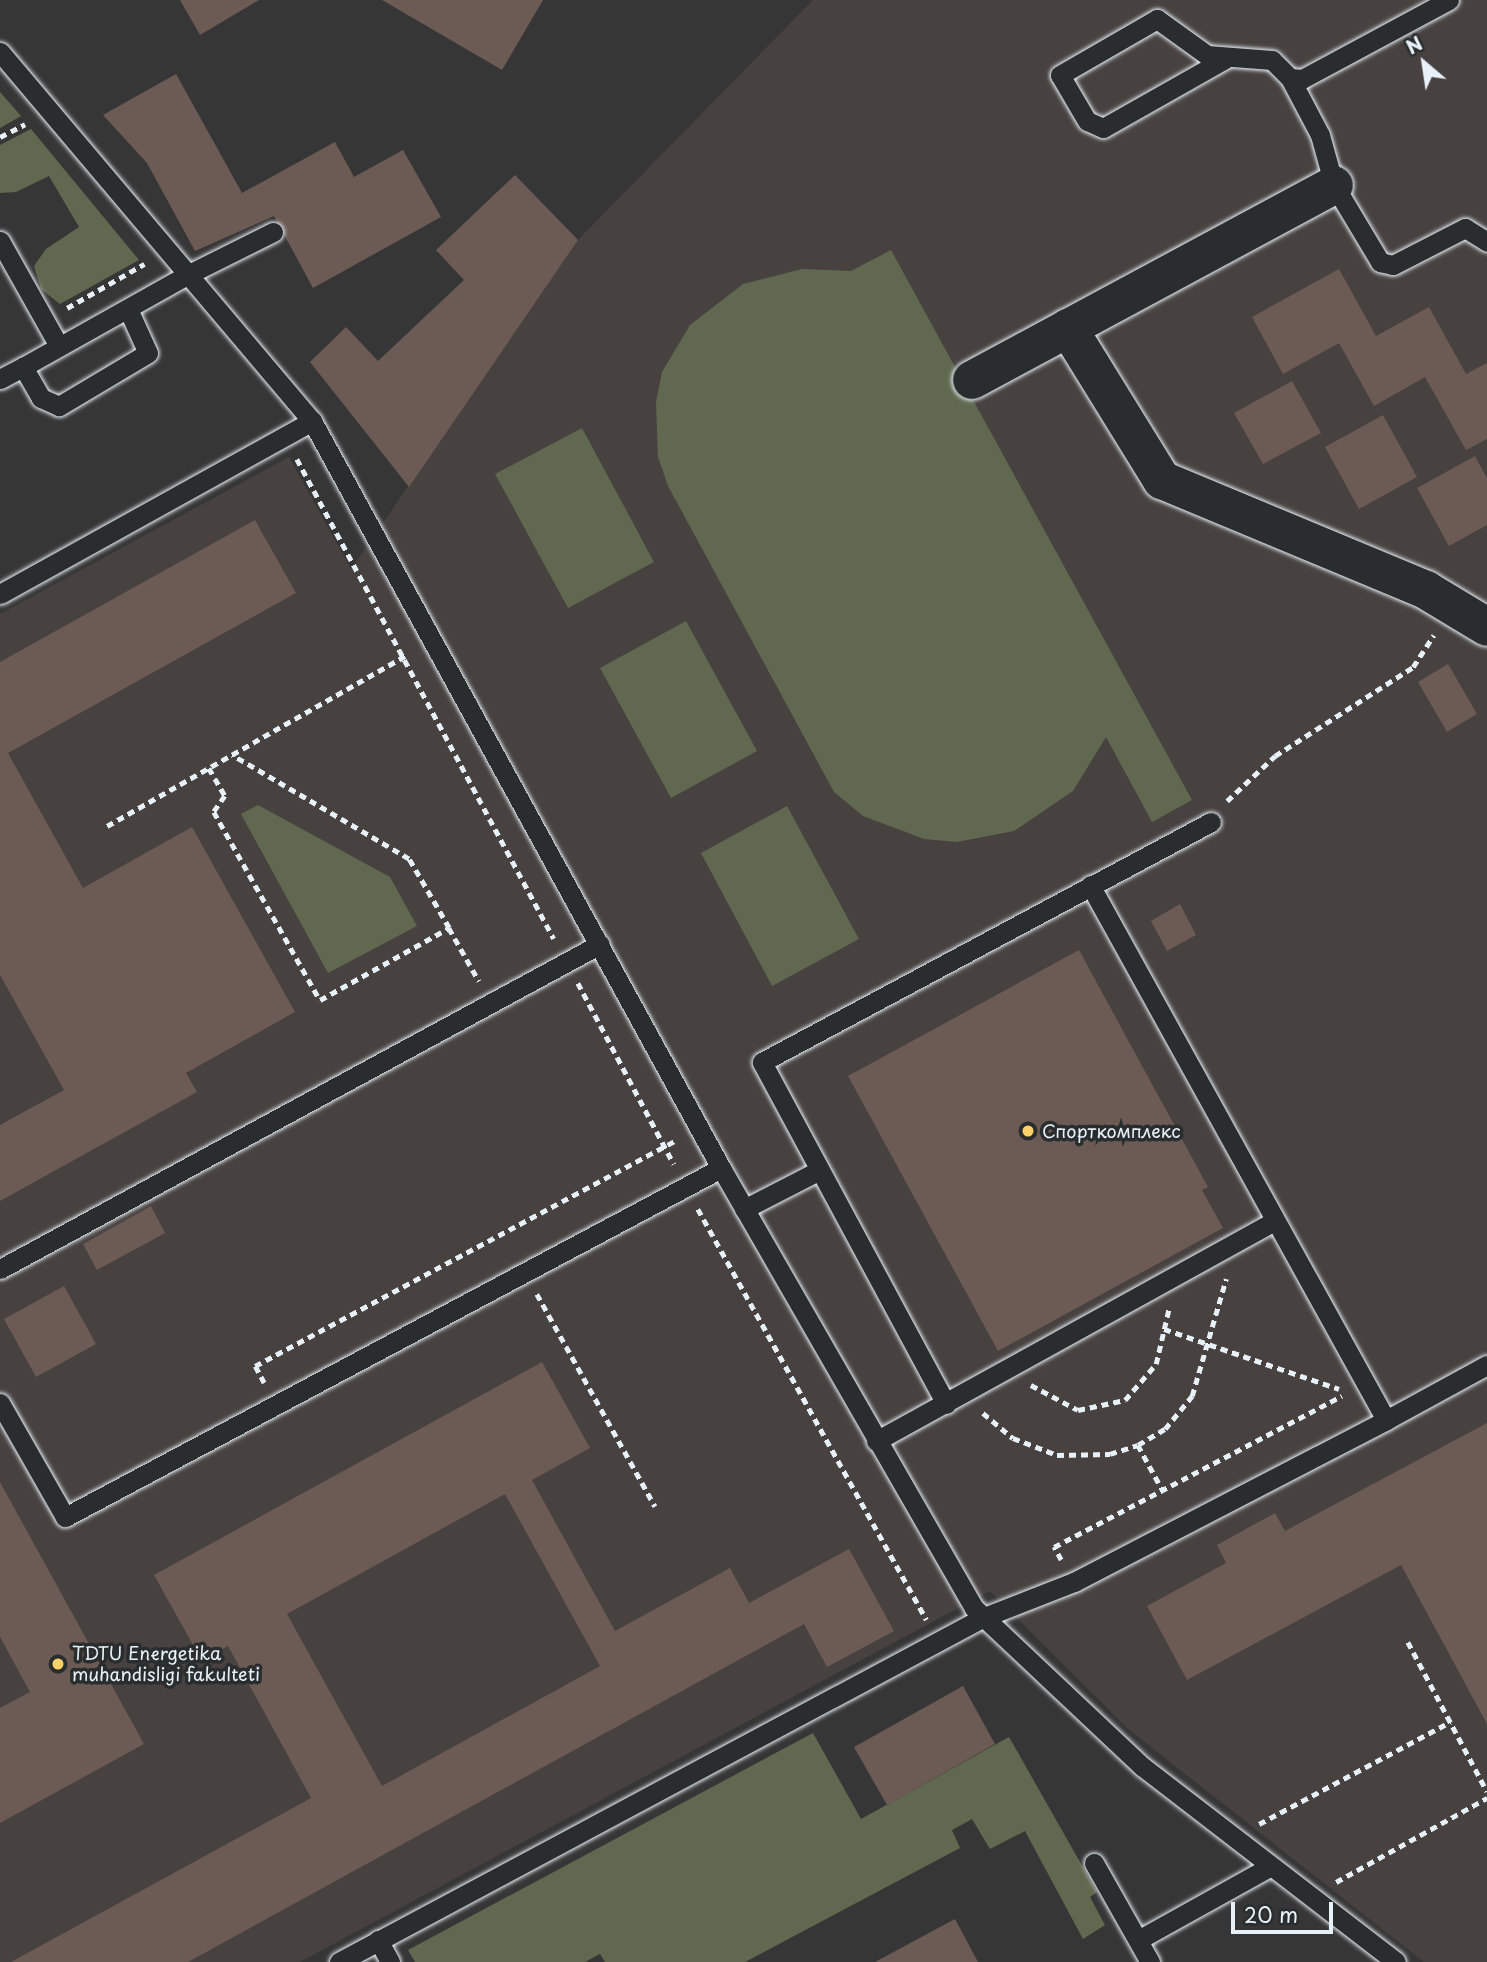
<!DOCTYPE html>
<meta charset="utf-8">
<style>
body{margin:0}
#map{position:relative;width:1487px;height:1962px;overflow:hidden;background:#373636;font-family:"Playpen Sans",sans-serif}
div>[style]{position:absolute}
.built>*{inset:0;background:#47413f}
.green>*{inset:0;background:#606950}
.building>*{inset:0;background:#6c5b55}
.path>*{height:4.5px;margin-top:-2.25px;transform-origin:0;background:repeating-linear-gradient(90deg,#e8f1f8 0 7px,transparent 0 12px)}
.roads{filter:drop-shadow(0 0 2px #e8f1f8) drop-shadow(0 0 2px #e8f1f8)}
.lane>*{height:19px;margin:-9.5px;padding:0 9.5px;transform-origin:9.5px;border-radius:9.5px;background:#2a2d2e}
.street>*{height:38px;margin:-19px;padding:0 19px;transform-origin:19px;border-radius:19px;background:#2a2d2e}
.dots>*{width:19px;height:19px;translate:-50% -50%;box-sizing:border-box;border:4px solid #2a2d2e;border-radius:50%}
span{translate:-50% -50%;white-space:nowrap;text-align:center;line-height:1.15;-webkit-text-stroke:7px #2a2d2e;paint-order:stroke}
.poi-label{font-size:18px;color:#e8f1f8}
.left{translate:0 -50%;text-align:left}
.north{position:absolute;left:1389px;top:28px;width:70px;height:70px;-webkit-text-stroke:5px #2a2d2e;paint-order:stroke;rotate:331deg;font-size:19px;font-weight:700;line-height:28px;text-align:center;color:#e8f1f8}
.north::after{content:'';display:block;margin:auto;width:24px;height:32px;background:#e8f1f8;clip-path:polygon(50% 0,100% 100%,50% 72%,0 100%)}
.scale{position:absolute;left:1231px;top:1902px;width:102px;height:32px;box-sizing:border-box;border:4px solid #e8f1f8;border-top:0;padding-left:9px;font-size:21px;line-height:24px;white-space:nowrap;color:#e8f1f8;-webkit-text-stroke:5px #2a2d2e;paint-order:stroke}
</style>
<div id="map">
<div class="built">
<div style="clip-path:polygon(813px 0,1487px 0,1487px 1962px,1424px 1962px,1128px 1729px,990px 1591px,300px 1962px,0 1962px,0 614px,289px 457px,351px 569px,578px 240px)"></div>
</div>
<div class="green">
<div style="clip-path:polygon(0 92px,21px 116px,0 128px)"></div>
<div style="clip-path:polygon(31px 129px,139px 260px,60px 304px,41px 289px,34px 266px,46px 249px,79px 227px,49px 176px,16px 192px,0 193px,0 145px)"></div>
<div style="clip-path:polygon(891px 250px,1192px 800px,1152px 822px,1106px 737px,1073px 791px,1014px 831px,957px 842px,924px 839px,863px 816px,834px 792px,668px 486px,658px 457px,656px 402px,662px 372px,690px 325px,743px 284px,802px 269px,851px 271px)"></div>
<div style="clip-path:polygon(582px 428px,654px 562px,568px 608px,495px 474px)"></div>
<div style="clip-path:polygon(686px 621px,757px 751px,671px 798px,600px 668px)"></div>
<div style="clip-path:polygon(258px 805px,390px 877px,417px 926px,328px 973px,241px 814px)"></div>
<div style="clip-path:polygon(787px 806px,859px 939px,772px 986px,701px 853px)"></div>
<div style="clip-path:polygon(813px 1733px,861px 1819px,1009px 1737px,1097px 1892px,1090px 1897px,1105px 1925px,1083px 1939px,1025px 1831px,990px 1849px,972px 1819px,952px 1830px,960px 1848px,745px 1962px,605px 1962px,600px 1954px,585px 1962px,415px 1962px,408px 1950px)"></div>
</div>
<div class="building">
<div style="clip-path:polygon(180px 0,259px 0,200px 35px)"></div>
<div style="clip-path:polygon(382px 0,543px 0,502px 70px)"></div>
<div style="clip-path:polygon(176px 74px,242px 193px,335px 142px,354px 177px,403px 150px,441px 217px,313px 288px,274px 216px,195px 251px,147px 163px,103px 115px)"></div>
<div style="clip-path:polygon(515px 175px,578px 240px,409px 487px,310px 362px,346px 327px,378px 361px,464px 280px,436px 250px)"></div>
<div style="clip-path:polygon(1339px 269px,1376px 336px,1429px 307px,1466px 374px,1487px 363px,1487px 439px,1466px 450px,1425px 377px,1374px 406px,1339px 343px,1283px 374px,1252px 317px)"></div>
<div style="clip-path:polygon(1292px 381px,1321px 433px,1263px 464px,1234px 413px)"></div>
<div style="clip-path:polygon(1383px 415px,1417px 477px,1359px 509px,1325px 447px)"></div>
<div style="clip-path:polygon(1475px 456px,1487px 478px,1487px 525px,1449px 546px,1417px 488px)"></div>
<div style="clip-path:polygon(255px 520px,296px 593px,8px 753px,83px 888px,192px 827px,295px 1012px,186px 1073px,197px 1092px,0 1201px,0 1125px,64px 1090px,0 975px,0 662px)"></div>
<div style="clip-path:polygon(1448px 664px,1477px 714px,1447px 732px,1418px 682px)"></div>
<div style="clip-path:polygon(1180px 904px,1196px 935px,1167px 951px,1151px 921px)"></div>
<div style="clip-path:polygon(1079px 950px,1208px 1187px,1202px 1190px,1223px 1228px,998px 1351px,848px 1076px)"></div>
<div style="clip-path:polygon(151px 1206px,165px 1233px,97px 1270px,83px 1244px)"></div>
<div style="clip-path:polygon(64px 1286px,96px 1344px,36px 1377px,4px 1319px)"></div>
<div style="clip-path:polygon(evenodd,542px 1362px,590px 1448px,532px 1480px,615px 1631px,730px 1568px,749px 1603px,849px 1549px,894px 1631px,827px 1667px,804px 1624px,188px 1962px,11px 1962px,311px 1798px,228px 1646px,202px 1661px,154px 1575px,542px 1362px,505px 1494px,600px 1666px,382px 1786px,287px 1614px,505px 1494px)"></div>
<div style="clip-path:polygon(1487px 1423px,1487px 1724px,1401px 1565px,1187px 1680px,1147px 1606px,1226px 1563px,1217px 1545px,1275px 1513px,1285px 1531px)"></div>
<div style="clip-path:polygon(0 1482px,144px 1744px,0 1823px,0 1708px,30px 1692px,0 1637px)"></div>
<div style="clip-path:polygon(963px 1686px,995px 1744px,887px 1805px,854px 1747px)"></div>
<div style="clip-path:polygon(955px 1919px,978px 1962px,875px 1962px)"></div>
</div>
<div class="path">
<div style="left:0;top:137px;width:28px;rotate:-27deg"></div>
<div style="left:67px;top:308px;width:89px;rotate:-29.7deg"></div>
<div style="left:297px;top:459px;width:544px;rotate:61.83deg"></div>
<div style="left:209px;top:768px;width:32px;rotate:60deg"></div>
<div style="left:225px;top:796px;width:19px;rotate:125deg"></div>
<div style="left:214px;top:812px;width:216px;rotate:60.6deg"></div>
<div style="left:320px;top:1000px;width:148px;rotate:-29.2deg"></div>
<div style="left:449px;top:928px;width:80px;rotate:-120.1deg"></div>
<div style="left:409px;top:859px;width:205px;rotate:-149.6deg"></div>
<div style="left:1227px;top:801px;width:66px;rotate:-43.2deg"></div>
<div style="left:1275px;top:756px;width:164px;rotate:-32.8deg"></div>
<div style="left:1413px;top:667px;width:38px;rotate:-57deg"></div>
<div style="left:107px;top:826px;width:343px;rotate:-29.7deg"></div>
<div style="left:449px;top:928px;width:61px;rotate:60.5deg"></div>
<div style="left:578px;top:983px;width:205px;rotate:62.1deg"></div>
<div style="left:698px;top:1209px;width:470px;rotate:60.9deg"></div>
<div style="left:537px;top:1294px;width:243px;rotate:60.9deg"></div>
<div style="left:1164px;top:1329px;width:185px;rotate:18.9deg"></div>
<div style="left:264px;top:1383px;width:19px;rotate:-118deg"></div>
<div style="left:255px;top:1366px;width:479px;rotate:-28.2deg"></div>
<div style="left:1031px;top:1385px;width:53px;rotate:28deg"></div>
<div style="left:1078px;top:1410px;width:48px;rotate:-12deg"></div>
<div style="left:1125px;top:1400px;width:48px;rotate:-49.3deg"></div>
<div style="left:1156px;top:1364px;width:57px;rotate:-76.9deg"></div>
<div style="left:983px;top:1413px;width:39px;rotate:40deg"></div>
<div style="left:1013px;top:1438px;width:47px;rotate:21.1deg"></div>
<div style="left:1057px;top:1455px;width:53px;rotate:-1.1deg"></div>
<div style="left:1110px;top:1454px;width:29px;rotate:-18deg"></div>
<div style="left:1138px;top:1445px;width:31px;rotate:-31deg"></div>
<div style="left:1165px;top:1429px;width:43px;rotate:-50.7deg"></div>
<div style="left:1192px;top:1396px;width:122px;rotate:-73.8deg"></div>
<div style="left:1138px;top:1445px;width:50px;rotate:61.4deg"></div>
<div style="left:1061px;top:1560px;width:15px;rotate:-118deg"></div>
<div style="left:1054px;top:1547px;width:325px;rotate:-27.7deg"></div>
<div style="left:1408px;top:1642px;width:169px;rotate:62.1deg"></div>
<div style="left:1259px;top:1824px;width:217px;rotate:-28.1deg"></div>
<div style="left:1336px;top:1882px;width:173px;rotate:-29.1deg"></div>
</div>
<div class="roads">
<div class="lane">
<div style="left:0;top:52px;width:483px;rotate:49.8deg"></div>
<div style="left:312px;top:421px;width:852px;rotate:61.3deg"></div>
<div style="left:721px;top:1168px;width:508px;rotate:60.1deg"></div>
<div style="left:974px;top:1608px;width:232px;rotate:43.3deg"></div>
<div style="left:1143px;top:1767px;width:319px;rotate:37.6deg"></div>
<div style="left:1225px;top:59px;width:140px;rotate:150.5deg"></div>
<div style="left:1103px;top:128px;width:17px;rotate:-156deg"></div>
<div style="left:1087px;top:121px;width:53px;rotate:-120.4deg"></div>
<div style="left:1060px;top:75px;width:112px;rotate:-30deg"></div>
<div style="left:1157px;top:19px;width:62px;rotate:35.8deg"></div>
<div style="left:1207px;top:55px;width:65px;rotate:4.4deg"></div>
<div style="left:1272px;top:60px;width:25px;rotate:45deg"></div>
<div style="left:1290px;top:78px;width:12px;rotate:5deg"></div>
<div style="left:1302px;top:79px;width:167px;rotate:-28.3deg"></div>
<div style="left:1290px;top:78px;width:64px;rotate:62.2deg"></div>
<div style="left:1320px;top:135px;width:52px;rotate:74.4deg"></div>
<div style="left:1334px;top:185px;width:90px;rotate:59.1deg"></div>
<div style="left:1380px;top:262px;width:13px;rotate:13deg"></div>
<div style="left:1393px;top:265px;width:81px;rotate:-27.2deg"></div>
<div style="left:1465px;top:228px;width:26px;rotate:32deg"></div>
<div style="left:0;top:241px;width:120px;rotate:60.7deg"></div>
<div style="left:128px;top:309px;width:48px;rotate:65.6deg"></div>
<div style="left:148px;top:353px;width:104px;rotate:149.2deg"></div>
<div style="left:59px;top:406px;width:20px;rotate:-156deg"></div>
<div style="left:41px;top:398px;width:36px;rotate:-120deg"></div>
<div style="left:23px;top:367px;width:190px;rotate:-29.3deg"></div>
<div style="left:189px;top:274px;width:94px;rotate:-26.6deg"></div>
<div style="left:0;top:379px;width:26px;rotate:-28deg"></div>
<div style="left:0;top:594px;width:357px;rotate:-29deg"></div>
<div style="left:744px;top:1209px;width:83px;rotate:-27.2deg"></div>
<div style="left:0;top:1269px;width:682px;rotate:-28.44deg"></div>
<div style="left:0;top:1403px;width:131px;rotate:60.3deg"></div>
<div style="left:65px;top:1517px;width:743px;rotate:-28.01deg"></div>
<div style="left:946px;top:1404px;width:388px;rotate:-118.3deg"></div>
<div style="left:762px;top:1062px;width:509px;rotate:-28.13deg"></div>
<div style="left:1386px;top:1420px;width:115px;rotate:-28.6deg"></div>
<div style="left:876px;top:1441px;width:455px;rotate:-28.9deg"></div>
<div style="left:1094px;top:1863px;width:114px;rotate:60.5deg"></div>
<div style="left:378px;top:1940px;width:25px;rotate:61deg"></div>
<div style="left:1138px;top:1940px;width:152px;rotate:-29.1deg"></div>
<div style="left:339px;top:1962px;width:729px;rotate:-28.15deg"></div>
<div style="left:982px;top:1618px;width:99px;rotate:-21.4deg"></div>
<div style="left:1074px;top:1582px;width:352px;rotate:-27.4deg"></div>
<div style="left:1386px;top:1420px;width:611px;rotate:-118.95deg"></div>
</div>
<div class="street">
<div style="left:1068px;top:328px;width:179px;rotate:58.3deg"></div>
<div style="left:1162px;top:480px;width:286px;rotate:22.6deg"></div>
<div style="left:1426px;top:590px;width:71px;rotate:31.2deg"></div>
<div style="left:972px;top:380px;width:411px;rotate:-28.3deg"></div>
</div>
</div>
<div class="dots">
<div style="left:1028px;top:1131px;background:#ffd166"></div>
<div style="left:58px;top:1664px;background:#ffd166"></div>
</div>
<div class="poi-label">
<span class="left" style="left:1042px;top:1131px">Спорткомплекс</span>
<span class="left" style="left:72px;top:1664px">TDTU Energetika<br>muhandisligi fakulteti</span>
</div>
<div class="north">N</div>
<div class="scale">20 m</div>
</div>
